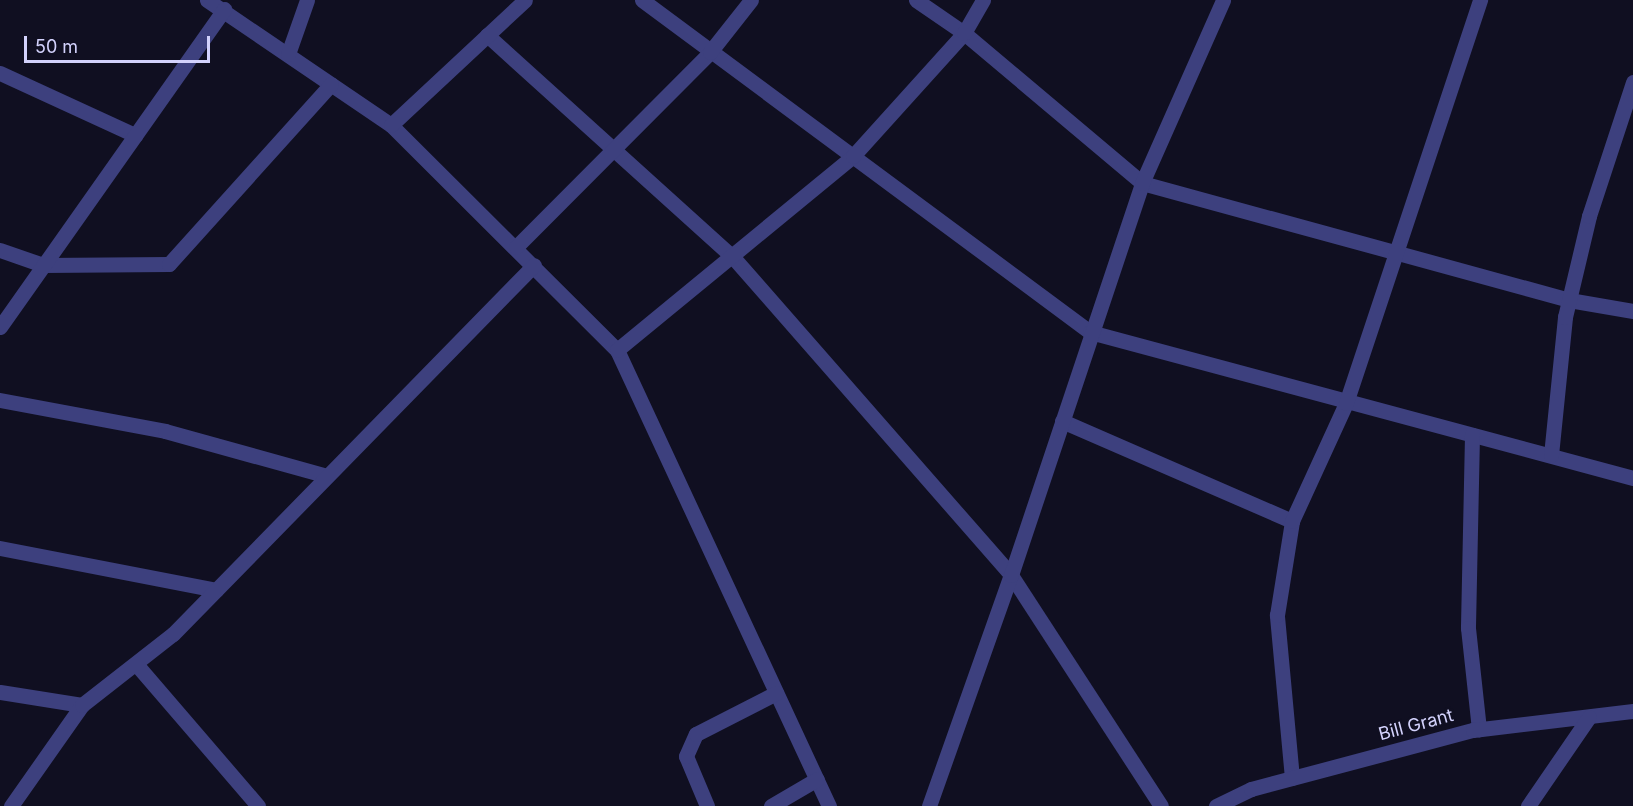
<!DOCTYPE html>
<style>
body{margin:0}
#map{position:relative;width:1633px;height:806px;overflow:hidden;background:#100f21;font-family:Inter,sans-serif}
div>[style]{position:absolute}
.minor>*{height:15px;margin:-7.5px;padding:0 7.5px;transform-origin:7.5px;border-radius:7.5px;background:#3d407e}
span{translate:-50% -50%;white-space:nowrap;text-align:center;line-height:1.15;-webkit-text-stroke:4.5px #100f21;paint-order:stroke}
.street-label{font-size:18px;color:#d3d2fc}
.scale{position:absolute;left:24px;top:36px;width:186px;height:27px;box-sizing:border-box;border:3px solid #d3d2fc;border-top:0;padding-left:8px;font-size:18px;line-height:21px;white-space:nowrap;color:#d3d2fc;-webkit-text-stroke:4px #100f21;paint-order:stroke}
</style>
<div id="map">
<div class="minor">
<div style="left:207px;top:0;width:222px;rotate:34.2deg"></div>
<div style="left:391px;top:125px;width:319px;rotate:44.9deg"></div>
<div style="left:617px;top:350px;width:503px;rotate:65.07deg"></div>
<div style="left:642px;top:0;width:558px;rotate:36.54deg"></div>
<div style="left:1090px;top:332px;width:562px;rotate:15.05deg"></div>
<div style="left:916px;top:0;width:58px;rotate:34.5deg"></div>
<div style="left:964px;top:33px;width:233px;rotate:40.1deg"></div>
<div style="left:1142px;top:183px;width:443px;rotate:15.3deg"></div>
<div style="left:1569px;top:300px;width:65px;rotate:9.8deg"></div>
<div style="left:487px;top:35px;width:330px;rotate:42.1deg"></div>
<div style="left:732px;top:256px;width:424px;rotate:48.8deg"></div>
<div style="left:1011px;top:575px;width:275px;rotate:57deg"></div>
<div style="left:288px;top:54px;width:57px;rotate:-70.6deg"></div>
<div style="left:0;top:73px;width:149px;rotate:24.7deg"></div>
<div style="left:391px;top:125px;width:183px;rotate:-43deg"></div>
<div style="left:516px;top:247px;width:275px;rotate:-45.1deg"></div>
<div style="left:710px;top:52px;width:66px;rotate:-51.7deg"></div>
<div style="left:0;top:250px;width:46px;rotate:19.2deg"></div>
<div style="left:43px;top:265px;width:126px;rotate:-0.5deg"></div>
<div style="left:169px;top:264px;width:242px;rotate:-48deg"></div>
<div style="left:0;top:327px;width:389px;rotate:-54.8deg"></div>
<div style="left:617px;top:350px;width:306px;rotate:-39.4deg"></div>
<div style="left:853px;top:156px;width:166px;rotate:-47.9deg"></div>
<div style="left:964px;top:33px;width:38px;rotate:-60deg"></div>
<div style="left:0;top:400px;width:168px;rotate:10.6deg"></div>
<div style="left:165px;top:431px;width:168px;rotate:15.5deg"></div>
<div style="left:1062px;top:421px;width:251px;rotate:23.5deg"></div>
<div style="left:1472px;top:435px;width:193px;rotate:91.2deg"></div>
<div style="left:1468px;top:628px;width:102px;rotate:83.8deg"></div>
<div style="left:1551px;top:455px;width:139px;rotate:-84.2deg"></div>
<div style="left:1565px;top:317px;width:104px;rotate:-76.6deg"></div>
<div style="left:1589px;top:216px;width:141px;rotate:-71.8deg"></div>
<div style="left:0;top:548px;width:220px;rotate:11deg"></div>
<div style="left:136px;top:664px;width:187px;rotate:49.3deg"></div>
<div style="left:0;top:692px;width:83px;rotate:9deg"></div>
<div style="left:1292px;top:778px;width:164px;rotate:-95.3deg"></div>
<div style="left:1277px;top:615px;width:95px;rotate:-80.9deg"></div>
<div style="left:1292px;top:521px;width:130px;rotate:-65.4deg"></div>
<div style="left:1346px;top:403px;width:425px;rotate:-71.6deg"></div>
<div style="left:11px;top:806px;width:123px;rotate:-54.9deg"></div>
<div style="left:82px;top:705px;width:115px;rotate:-38deg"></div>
<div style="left:173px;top:634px;width:516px;rotate:-45.63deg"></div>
<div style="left:707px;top:806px;width:54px;rotate:-112.8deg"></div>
<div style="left:686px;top:756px;width:24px;rotate:-66deg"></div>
<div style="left:696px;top:734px;width:90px;rotate:-27.1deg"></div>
<div style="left:771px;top:806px;width:53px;rotate:-30.4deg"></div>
<div style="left:929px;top:806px;width:245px;rotate:-70.5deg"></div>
<div style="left:1011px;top:575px;width:413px;rotate:-71.5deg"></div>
<div style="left:1142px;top:183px;width:200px;rotate:-66.1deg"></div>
<div style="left:1216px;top:806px;width:39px;rotate:-26deg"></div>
<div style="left:1251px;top:789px;width:230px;rotate:-14.9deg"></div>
<div style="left:1473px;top:730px;width:161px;rotate:-6.8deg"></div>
<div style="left:1528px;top:806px;width:108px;rotate:-55.6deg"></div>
</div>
<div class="street-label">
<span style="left:1416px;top:725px;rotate:-15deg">Bill Grant</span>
</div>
<div class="scale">50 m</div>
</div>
